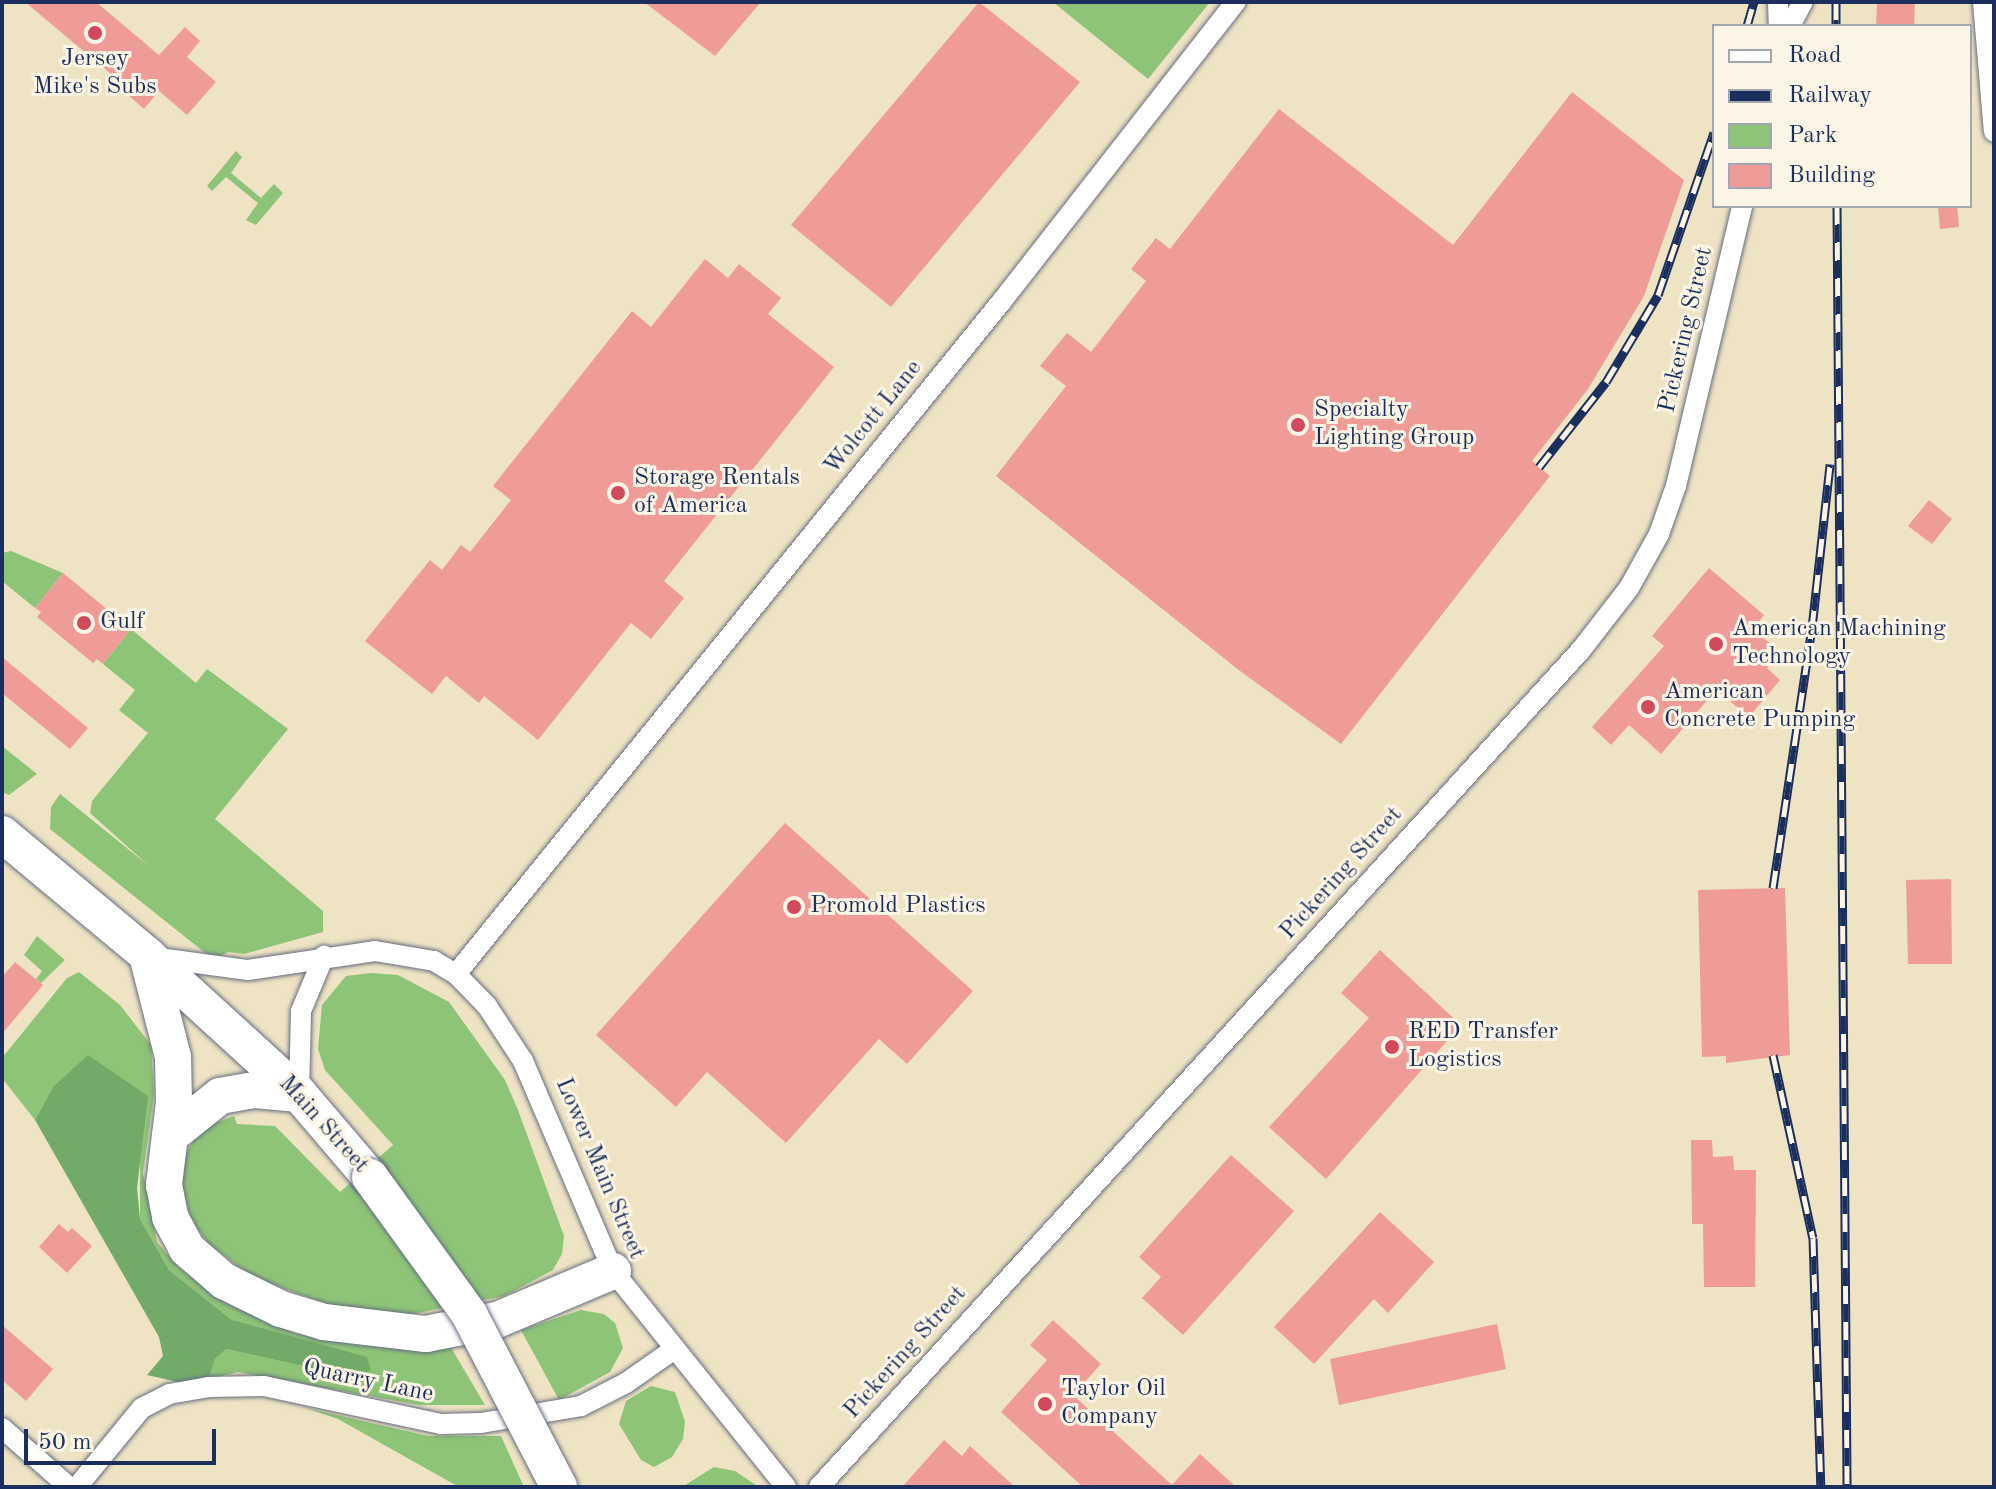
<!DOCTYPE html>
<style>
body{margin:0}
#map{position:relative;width:1996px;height:1489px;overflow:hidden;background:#eee3c3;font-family:"Old Standard TT",serif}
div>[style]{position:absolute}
.green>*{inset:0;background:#8ec477}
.forest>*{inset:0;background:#72aa68}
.building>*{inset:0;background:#ef9c99}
.roads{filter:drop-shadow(0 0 2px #656e81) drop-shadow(0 0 2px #656e81)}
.street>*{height:20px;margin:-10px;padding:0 10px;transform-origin:10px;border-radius:10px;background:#fff}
.highway>*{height:36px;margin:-18px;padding:0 18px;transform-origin:18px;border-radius:18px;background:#fff}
.rail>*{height:9px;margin-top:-4.5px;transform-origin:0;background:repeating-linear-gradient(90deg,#fcf5e5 0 18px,#1b2f5e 0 36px);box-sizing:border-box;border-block:2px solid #1b2f5e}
.bridges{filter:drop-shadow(0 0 2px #656e81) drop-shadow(0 0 2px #656e81)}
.highway-bridge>*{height:36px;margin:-18px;padding:0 18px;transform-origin:18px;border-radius:18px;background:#fff}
.dots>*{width:22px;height:22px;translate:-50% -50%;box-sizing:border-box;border:4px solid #fcf5e5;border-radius:50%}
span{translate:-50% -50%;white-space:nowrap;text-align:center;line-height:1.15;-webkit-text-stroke:6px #fcf5e5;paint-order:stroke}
.poi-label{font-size:24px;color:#1b2f5e}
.left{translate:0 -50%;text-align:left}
.street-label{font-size:24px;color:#1b2f5e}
.frame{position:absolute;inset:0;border:4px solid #1b2f5e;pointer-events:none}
.legend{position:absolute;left:1712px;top:24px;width:260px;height:184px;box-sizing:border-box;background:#fcf5e5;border:2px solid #a2a6af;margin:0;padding:10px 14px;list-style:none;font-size:24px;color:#1b2f5e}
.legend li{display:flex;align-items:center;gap:16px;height:40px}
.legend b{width:40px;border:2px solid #a2a6af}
.scale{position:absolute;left:24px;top:1429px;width:192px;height:36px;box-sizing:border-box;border:4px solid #1b2f5e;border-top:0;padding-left:10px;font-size:24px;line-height:28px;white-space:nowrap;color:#1b2f5e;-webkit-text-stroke:6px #fcf5e5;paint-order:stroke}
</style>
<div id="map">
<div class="green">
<div style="clip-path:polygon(1053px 2px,1210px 2px,1148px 79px)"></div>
<div style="clip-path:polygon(236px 151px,242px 157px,231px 173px,261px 198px,274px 184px,283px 193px,256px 225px,246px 220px,258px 203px,226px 177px,212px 191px,207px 186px)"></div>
<div style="clip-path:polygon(11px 551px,63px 573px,35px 608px,2px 581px,2px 553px)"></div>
<div style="clip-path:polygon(131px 629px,196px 683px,207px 669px,288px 729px,215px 819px,323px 911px,323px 932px,244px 954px,228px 952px,214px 960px,50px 829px,51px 807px,60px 794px,149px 866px,90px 813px,92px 801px,148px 733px,119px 710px,135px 690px,103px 664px)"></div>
<div style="clip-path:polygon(2px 746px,37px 774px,9px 795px,2px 792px)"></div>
<div style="clip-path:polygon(37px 936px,65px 960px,41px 983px,36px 979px,42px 971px,24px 955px)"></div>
<div style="clip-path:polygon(79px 972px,120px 1005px,151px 1045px,154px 1094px,143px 1173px,157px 1242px,178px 1267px,228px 1304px,296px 1334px,355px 1344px,450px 1346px,485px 1405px,419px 1405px,238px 1372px,209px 1379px,215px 1359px,226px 1349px,356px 1378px,298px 1341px,232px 1320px,169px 1270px,140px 1219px,140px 1157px,53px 1087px,35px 1120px,2px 1078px,2px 1058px,67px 978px)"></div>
<div style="clip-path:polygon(371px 973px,398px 975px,449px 1002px,505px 1080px,518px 1110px,564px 1236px,562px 1254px,553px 1270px,504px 1296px,402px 1316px,347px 1311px,252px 1277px,208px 1243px,191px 1220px,181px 1181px,183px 1159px,196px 1136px,215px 1123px,234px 1116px,237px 1124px,275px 1126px,340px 1192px,393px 1145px,325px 1070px,318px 1049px,322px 1005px,346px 976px)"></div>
<div style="clip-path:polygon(581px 1310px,604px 1314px,615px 1323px,623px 1348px,610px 1372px,559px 1400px,521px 1330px)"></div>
<div style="clip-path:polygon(651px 1386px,675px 1392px,685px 1422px,683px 1439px,672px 1457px,654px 1467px,641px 1460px,619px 1424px,626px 1401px)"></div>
<div style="clip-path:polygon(306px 1408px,428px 1436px,501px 1436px,524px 1487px,459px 1487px,338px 1419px)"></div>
<div style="clip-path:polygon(714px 1467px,735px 1471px,759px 1487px,682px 1487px)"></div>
</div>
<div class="forest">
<div style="clip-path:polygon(88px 1055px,148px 1096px,137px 1188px,140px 1219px,169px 1270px,232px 1320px,367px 1357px,371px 1370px,356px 1378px,226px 1349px,215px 1359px,209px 1379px,187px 1384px,147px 1375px,163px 1356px,159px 1337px,35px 1120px,53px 1087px)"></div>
</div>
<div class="building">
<div style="clip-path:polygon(25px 2px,96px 2px,159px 55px,185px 27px,200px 41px,187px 57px,216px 82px,187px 115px,159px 91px,144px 109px,127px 94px,130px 90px)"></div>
<div style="clip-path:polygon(644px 2px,761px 2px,715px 56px)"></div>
<div style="clip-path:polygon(979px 2px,1080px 82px,891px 307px,791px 225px)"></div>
<div style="clip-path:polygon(1877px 2px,1915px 2px,1914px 26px,1876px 26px)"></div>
<div style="clip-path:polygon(1572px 92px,1684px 180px,1644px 296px,1588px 389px,1532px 461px,1550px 476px,1341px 744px,1240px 671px,996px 476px,1066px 386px,1040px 366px,1067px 333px,1091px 352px,1146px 281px,1131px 269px,1156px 238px,1170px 249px,1279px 109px,1453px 245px)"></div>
<div style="clip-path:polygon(1938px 206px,1957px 206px,1959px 227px,1940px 229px)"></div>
<div style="clip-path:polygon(705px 259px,728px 278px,739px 264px,781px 298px,768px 314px,834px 367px,664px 581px,684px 598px,651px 639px,631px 623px,538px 740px,484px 696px,479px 703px,446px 676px,432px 694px,365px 641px,430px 560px,442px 570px,461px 545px,470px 552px,511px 500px,493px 486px,632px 311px,651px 327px)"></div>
<div style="clip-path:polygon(1929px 500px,1952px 519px,1932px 544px,1908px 526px)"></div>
<div style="clip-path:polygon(1709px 568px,1764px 615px,1753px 629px,1780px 652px,1767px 668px,1780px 680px,1749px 717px,1716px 690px,1661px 754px,1629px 725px,1611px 745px,1592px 727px,1664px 646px,1652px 636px)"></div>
<div style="clip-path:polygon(63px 573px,131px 629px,103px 664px,97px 659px,93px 663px,37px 617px,41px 612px,35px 608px)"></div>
<div style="clip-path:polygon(2px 657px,88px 728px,70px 749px,2px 693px)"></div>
<div style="clip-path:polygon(785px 823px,973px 991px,907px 1064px,879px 1039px,786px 1143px,707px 1072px,676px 1107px,596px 1035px)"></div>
<div style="clip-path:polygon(1951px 879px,1952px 964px,1908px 964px,1906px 880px)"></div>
<div style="clip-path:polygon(1785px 888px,1790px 1055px,1726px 1063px,1726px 1056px,1702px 1057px,1698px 890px)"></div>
<div style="clip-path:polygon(1380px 950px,1461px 1025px,1326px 1179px,1269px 1127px,1369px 1018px,1341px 993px)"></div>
<div style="clip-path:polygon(15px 962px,43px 985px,2px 1034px,2px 977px)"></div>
<div style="clip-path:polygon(1691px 1140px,1712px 1140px,1713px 1157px,1733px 1156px,1734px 1170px,1756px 1170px,1755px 1287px,1704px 1287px,1703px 1224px,1692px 1224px)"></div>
<div style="clip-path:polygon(1231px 1155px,1294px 1211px,1183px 1335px,1142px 1298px,1161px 1277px,1139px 1257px)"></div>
<div style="clip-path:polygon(1380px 1212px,1434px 1262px,1388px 1313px,1374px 1299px,1314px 1364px,1274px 1327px)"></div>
<div style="clip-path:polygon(59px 1224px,68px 1232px,72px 1228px,92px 1246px,67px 1273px,39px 1247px)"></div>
<div style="clip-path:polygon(1053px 1320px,1101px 1364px,1073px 1395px,1172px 1485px,1200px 1454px,1236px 1487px,1083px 1487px,1001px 1412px,1047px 1360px,1030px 1345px)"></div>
<div style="clip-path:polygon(1497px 1324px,1506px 1369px,1339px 1405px,1330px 1359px)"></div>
<div style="clip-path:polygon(2px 1325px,53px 1369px,26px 1401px,2px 1380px)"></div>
<div style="clip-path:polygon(944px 1440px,962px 1456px,970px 1446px,1015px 1487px,902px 1487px)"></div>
</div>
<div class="roads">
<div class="street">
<div style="left:1778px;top:2px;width:24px;rotate:88deg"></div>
<div style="left:1983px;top:2px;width:130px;rotate:85.2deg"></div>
<div style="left:1790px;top:26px;width:27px;rotate:-62deg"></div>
<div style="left:159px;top:958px;width:90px;rotate:7.7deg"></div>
<div style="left:248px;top:970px;width:128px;rotate:-8.5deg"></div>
<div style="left:375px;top:951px;width:60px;rotate:9.6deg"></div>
<div style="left:434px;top:961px;width:26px;rotate:31deg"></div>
<div style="left:456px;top:974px;width:45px;rotate:45.9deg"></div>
<div style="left:487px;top:1006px;width:66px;rotate:56.8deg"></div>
<div style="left:523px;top:1061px;width:228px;rotate:66.8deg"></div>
<div style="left:613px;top:1271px;width:277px;rotate:51.3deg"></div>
<div style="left:456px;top:974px;width:867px;rotate:-50.95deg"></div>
<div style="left:1002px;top:301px;width:380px;rotate:-52deg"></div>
<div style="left:299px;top:1094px;width:83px;rotate:-88.6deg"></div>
<div style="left:301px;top:1011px;width:60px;rotate:-67.3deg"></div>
<div style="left:2px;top:1428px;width:89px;rotate:41.4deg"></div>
<div style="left:77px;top:1487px;width:102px;rotate:-50.6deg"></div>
<div style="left:142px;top:1408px;width:30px;rotate:-27deg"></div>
<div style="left:169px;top:1394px;width:41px;rotate:-9.9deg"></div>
<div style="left:209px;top:1387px;width:55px;rotate:-1deg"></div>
<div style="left:264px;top:1386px;width:181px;rotate:12.1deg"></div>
<div style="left:441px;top:1424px;width:40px;rotate:-1.4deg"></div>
<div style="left:481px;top:1423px;width:101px;rotate:-9.6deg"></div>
<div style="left:581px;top:1406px;width:51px;rotate:-27.1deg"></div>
<div style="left:626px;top:1383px;width:57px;rotate:-35.1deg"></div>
<div style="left:819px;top:1487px;width:1132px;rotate:-47.69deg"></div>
<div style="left:1581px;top:650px;width:78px;rotate:-52.3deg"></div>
<div style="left:1629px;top:588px;width:62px;rotate:-60.9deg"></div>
<div style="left:1659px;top:534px;width:51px;rotate:-70.5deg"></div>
<div style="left:1676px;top:486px;width:288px;rotate:-76.7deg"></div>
</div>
<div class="highway">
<div style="left:2px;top:834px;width:189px;rotate:39.8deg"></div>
<div style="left:147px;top:955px;width:206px;rotate:42.4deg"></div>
<div style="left:299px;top:1094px;width:109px;rotate:49.5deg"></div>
<div style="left:147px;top:955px;width:105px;rotate:75.7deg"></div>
<div style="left:173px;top:1057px;width:45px;rotate:88.7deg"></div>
<div style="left:174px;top:1102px;width:84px;rotate:96.9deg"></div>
<div style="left:164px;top:1185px;width:33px;rotate:79deg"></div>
<div style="left:170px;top:1217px;width:36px;rotate:62deg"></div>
<div style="left:187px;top:1249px;width:49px;rotate:40.9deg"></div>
<div style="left:224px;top:1281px;width:64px;rotate:26.2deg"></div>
<div style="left:281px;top:1309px;width:45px;rotate:16.8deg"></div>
<div style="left:324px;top:1322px;width:103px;rotate:6.7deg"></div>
<div style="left:426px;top:1334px;width:72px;rotate:-11.2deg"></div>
<div style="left:497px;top:1320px;width:126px;rotate:-22.9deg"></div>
<div style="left:170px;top:1136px;width:64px;rotate:-38.7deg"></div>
<div style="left:220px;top:1096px;width:36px;rotate:-10deg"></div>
<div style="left:255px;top:1090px;width:44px;rotate:5.2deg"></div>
</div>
</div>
<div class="rail">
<div style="left:1836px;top:2px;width:24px;rotate:90deg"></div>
<div style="left:1747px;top:26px;width:25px;rotate:-74deg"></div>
<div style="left:1837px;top:206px;width:1281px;rotate:89.55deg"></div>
<div style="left:1539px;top:467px;width:108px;rotate:-51.8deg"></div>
<div style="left:1606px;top:382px;width:101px;rotate:-59.1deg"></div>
<div style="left:1658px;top:295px;width:172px;rotate:-71deg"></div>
<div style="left:1773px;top:888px;width:263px;rotate:-81.5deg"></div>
<div style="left:1812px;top:628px;width:165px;rotate:-83.7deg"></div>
<div style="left:1773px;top:1055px;width:187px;rotate:77.7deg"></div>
<div style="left:1813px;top:1238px;width:249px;rotate:88.2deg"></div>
</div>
<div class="bridges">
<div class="highway-bridge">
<div style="left:370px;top:1177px;width:169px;rotate:54.1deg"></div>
<div style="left:469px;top:1314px;width:195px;rotate:62.5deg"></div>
</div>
</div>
<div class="dots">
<div style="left:95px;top:33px;background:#d1495b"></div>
<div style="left:1298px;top:425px;background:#d1495b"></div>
<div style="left:618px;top:493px;background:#d1495b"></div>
<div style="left:84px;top:623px;background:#d1495b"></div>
<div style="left:1716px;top:644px;background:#d1495b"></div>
<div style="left:1648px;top:707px;background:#d1495b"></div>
<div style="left:794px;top:907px;background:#d1495b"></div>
<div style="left:1392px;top:1047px;background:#d1495b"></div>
<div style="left:1045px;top:1404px;background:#d1495b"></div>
</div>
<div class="poi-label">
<span style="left:95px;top:74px">Jersey<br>Mike's Subs</span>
<span class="left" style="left:1314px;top:425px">Specialty<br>Lighting Group</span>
<span class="left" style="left:634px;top:493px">Storage Rentals<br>of America</span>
<span class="left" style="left:100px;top:623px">Gulf</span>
<span class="left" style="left:1732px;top:644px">American Machining<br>Technology</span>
<span class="left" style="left:1664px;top:707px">American<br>Concrete Pumping</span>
<span class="left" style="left:810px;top:907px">Promold Plastics</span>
<span class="left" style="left:1408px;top:1047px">RED Transfer<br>Logistics</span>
<span class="left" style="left:1061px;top:1404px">Taylor Oil<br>Company</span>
</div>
<div class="street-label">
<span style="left:1687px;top:330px;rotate:-77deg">Pickering Street</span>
<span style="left:874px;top:418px;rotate:-51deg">Wolcott Lane</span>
<span style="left:1342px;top:874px;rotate:-48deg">Pickering Street</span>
<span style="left:323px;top:1125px;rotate:48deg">Main Street</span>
<span style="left:599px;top:1169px;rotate:67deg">Lower Main Street</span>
<span style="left:906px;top:1353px;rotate:-48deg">Pickering Street</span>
<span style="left:368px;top:1382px;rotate:12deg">Quarry Lane</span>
</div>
<div class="frame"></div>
<ul class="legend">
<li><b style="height:10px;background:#fff"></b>Road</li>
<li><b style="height:10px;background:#1b2f5e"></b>Railway</li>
<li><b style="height:22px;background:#8ec477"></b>Park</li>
<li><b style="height:22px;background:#ef9c99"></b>Building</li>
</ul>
<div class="scale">50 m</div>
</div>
